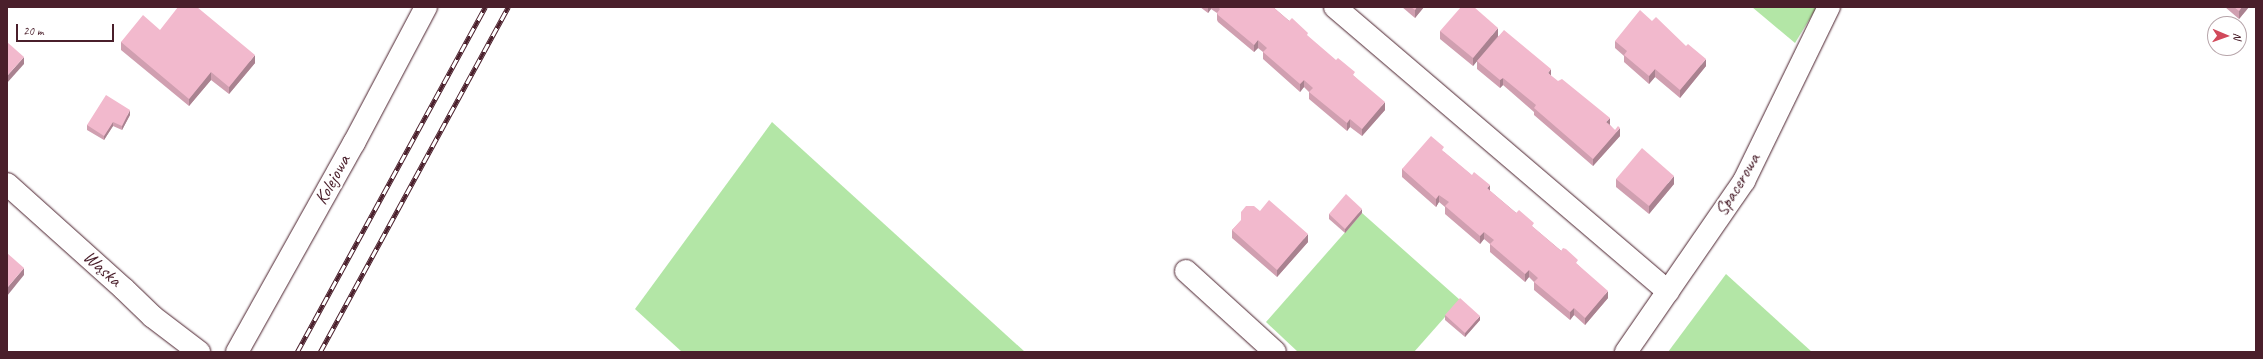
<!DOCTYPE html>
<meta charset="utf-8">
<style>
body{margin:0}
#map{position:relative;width:2263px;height:359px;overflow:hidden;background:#fff;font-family:Caveat,sans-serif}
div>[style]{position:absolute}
.green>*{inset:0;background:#b3e6a6}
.roads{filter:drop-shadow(0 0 1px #4a1f2b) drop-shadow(0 0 1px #4a1f2b)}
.minor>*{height:22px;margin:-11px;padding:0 11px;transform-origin:11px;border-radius:11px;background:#fff}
.rail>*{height:4.5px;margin-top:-2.25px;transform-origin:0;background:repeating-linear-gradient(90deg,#fff 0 9px,#4a1f2b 0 18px);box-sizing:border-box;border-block:1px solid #4a1f2b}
.wall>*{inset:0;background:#d09fb0}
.shaded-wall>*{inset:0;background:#a98290}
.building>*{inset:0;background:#f2b9cd}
span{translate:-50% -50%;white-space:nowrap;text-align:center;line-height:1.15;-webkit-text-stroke:4px #fff;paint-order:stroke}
.street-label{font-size:19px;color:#4a1f2b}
.frame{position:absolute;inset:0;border:8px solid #4a1f2b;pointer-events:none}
.north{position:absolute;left:2207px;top:16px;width:40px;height:40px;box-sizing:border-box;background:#fff;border:1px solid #b7a5aa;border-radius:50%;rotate:92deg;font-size:11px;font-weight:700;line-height:16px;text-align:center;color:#4a1f2b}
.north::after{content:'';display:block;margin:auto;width:14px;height:18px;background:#d1495b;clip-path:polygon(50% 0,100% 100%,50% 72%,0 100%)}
.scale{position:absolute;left:16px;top:24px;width:98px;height:18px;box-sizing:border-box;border:2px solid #4a1f2b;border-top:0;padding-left:5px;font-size:12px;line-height:14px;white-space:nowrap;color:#4a1f2b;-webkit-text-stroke:3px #fff;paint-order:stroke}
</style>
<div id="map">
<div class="green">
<div style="clip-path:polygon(1752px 7px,1817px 7px,1795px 43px)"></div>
<div style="clip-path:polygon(772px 122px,1025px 352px,682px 352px,635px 309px)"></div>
<div style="clip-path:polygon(1362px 213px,1460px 300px,1414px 352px,1298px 352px,1266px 322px)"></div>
<div style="clip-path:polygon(1726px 274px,1812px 352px,1668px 352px)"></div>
</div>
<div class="roads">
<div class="minor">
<div style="left:1335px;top:7px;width:438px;rotate:40.5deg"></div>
<div style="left:7px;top:184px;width:157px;rotate:41.9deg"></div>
<div style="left:124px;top:289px;width:40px;rotate:44deg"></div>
<div style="left:153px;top:317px;width:58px;rotate:37.3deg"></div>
<div style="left:1186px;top:271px;width:120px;rotate:42.3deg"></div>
<div style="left:237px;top:352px;width:240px;rotate:-60.8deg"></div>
<div style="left:354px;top:143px;width:154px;rotate:-62.1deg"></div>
<div style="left:1626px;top:352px;width:208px;rotate:-55.4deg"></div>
<div style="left:1744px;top:181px;width:194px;rotate:-64deg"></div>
</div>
</div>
<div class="rail">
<div style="left:297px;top:352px;width:393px;rotate:-61.4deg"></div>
<div style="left:320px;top:352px;width:393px;rotate:-61.4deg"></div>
</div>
<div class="wall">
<div style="clip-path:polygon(1200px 7px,1273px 7px,1355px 77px,1385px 110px,1362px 136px,1350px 127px,1347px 131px,1309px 99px,1309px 92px,1304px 87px,1300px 92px,1263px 59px,1263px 52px,1258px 48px,1254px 52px,1218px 22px,1217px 20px,1217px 13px,1211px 9px,1208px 13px)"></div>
<div style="clip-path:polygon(1402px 7px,1424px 7px,1415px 18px)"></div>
<div style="clip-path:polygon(2225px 7px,2249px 7px,2239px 19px)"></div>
<div style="clip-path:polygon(160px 30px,255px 63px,229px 94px,211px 80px,189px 106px,121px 50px,121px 42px)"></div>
<div style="clip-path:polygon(1440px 31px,1498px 36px,1551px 76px,1610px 125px,1620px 136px,1593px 166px,1534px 115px,1534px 112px,1503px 85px,1500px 88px,1477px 69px,1477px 61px,1473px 66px,1440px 39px)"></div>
<div style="clip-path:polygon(1615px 41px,1706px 66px,1680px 98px,1655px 77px,1649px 84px,1624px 62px,1624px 56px,1615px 48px)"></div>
<div style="clip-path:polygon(130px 115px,122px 130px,113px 126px,104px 140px,87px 130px,87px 125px)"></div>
<div style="clip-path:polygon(1444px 152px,1578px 265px,1608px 298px,1585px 325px,1574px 315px,1570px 320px,1534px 290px,1534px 282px,1529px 277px,1525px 282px,1490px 252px,1490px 244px,1484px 239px,1480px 244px,1445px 214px,1445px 207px,1439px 202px,1436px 207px,1402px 177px,1402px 169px)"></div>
<div style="clip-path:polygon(1616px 179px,1674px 184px,1649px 214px,1616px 187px)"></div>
<div style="clip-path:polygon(1260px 211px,1308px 242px,1277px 277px,1232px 238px,1232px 230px,1241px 221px,1241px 212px)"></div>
<div style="clip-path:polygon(1362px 213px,1345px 233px,1329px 219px,1329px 214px)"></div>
<div style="clip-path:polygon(1445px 315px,1480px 320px,1465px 337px,1445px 320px)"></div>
</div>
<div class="shaded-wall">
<div style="clip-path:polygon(1208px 7px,1211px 7px,1211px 9px,1208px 13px)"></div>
<div style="clip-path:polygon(1417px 7px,1424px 7px,1415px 18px,1415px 10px)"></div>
<div style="clip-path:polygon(2242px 7px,2249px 7px,2239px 19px,2239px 11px)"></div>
<div style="clip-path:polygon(1498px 28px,1498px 36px,1473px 66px,1473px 58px)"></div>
<div style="clip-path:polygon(1258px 40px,1258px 48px,1254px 52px,1254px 45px)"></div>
<div style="clip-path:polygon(255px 55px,255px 63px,229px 94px,229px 87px)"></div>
<div style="clip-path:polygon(24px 57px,24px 64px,7px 83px,7px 76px)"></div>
<div style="clip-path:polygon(1706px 59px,1706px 66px,1680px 98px,1680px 90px)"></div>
<div style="clip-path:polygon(1551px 69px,1551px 76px,1548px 73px)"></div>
<div style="clip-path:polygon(1655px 69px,1655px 77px,1649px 84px,1649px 76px)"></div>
<div style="clip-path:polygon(211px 72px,211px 80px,189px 106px,189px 99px)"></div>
<div style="clip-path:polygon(1503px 78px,1503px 85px,1500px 88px,1500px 80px)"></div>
<div style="clip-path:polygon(1304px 80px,1304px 87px,1300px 92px,1300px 84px)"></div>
<div style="clip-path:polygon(1385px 102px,1385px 110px,1362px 136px,1362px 129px)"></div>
<div style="clip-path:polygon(130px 110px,130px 115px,122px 130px,122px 126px)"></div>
<div style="clip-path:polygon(1610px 118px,1610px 125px,1606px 122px)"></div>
<div style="clip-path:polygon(1350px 119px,1350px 127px,1347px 131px,1347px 123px)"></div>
<div style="clip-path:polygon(113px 122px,113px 126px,104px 140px,104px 136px)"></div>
<div style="clip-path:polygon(1620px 128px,1620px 136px,1593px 166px,1593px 159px)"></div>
<div style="clip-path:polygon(1674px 176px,1674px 184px,1649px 214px,1649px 206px)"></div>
<div style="clip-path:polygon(1490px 185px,1490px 193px,1487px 188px)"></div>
<div style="clip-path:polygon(1439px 195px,1439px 202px,1436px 207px,1436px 199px)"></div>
<div style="clip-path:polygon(1362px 209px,1362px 213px,1345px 233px,1345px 229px)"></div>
<div style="clip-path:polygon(1484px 232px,1484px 239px,1480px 244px,1480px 236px)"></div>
<div style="clip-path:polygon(1308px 234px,1308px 242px,1277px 277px,1277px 270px)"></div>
<div style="clip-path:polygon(24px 268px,24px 275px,7px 296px,7px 288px)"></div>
<div style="clip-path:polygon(1529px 270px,1529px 277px,1525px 282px,1525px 274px)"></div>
<div style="clip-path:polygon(1608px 291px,1608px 298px,1585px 325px,1585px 318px)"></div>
<div style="clip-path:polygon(1574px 308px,1574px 315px,1570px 320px,1570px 312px)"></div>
<div style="clip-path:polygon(1480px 316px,1480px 320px,1465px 337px,1465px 333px)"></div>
</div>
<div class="building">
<div style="clip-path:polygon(178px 7px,197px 7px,255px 55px,229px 87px,211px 72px,189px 99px,121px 42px,143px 15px,160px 30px)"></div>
<div style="clip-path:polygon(1218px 7px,1273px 7px,1289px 21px,1292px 18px,1308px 33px,1307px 35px,1336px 60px,1338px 58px,1355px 72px,1353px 75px,1385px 102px,1362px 129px,1350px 119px,1347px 123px,1309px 92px,1313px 88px,1304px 80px,1300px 84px,1263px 52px,1267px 48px,1258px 40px,1254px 45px,1218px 15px,1217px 13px,1220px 9px)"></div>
<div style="clip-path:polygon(1411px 7px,1417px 7px,1415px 10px)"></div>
<div style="clip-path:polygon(1461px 7px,1474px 7px,1498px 28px,1473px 58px,1440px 31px)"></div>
<div style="clip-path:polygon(2234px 7px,2242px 7px,2239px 11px)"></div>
<div style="clip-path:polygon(1640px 10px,1652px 21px,1656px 17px,1686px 46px,1688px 44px,1706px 59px,1680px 90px,1655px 69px,1649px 76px,1624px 55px,1627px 51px,1615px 41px)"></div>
<div style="clip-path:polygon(1504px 30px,1551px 69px,1548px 73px,1558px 81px,1562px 79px,1610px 118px,1606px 122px,1615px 130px,1618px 126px,1620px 128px,1593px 159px,1534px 108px,1536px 105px,1503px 78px,1500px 80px,1477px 61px)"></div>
<div style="clip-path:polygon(7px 42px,24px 57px,7px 76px)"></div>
<div style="clip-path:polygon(106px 95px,130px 110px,122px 126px,113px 122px,104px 136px,87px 125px)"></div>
<div style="clip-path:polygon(1431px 136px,1444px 147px,1442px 150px,1472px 175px,1474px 172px,1490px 185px,1487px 188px,1516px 213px,1519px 210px,1534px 223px,1532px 226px,1561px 251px,1563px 248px,1566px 249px,1578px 260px,1576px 263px,1608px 291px,1585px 318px,1574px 308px,1570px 312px,1534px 282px,1538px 278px,1529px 270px,1525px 274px,1490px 244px,1494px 240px,1484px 232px,1480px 236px,1445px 206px,1449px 202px,1439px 195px,1436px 199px,1402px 169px)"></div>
<div style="clip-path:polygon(1642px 148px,1674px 176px,1649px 206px,1616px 179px)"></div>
<div style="clip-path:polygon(1346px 194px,1362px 209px,1345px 229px,1329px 214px)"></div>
<div style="clip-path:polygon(1269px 200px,1308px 234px,1277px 270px,1232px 230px,1241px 220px,1241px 212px,1246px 206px,1254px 206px,1260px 211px)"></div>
<div style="clip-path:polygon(7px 253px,24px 268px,7px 288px)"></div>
<div style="clip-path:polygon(1460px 298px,1480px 316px,1465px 333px,1445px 315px)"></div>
</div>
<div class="street-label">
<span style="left:333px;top:180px;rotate:-61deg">Kolejowa</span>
<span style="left:1738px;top:185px;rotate:-59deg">Spacerowa</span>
<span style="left:102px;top:269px;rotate:42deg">Wąska</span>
</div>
<div class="frame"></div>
<div class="north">N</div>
<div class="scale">20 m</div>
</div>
